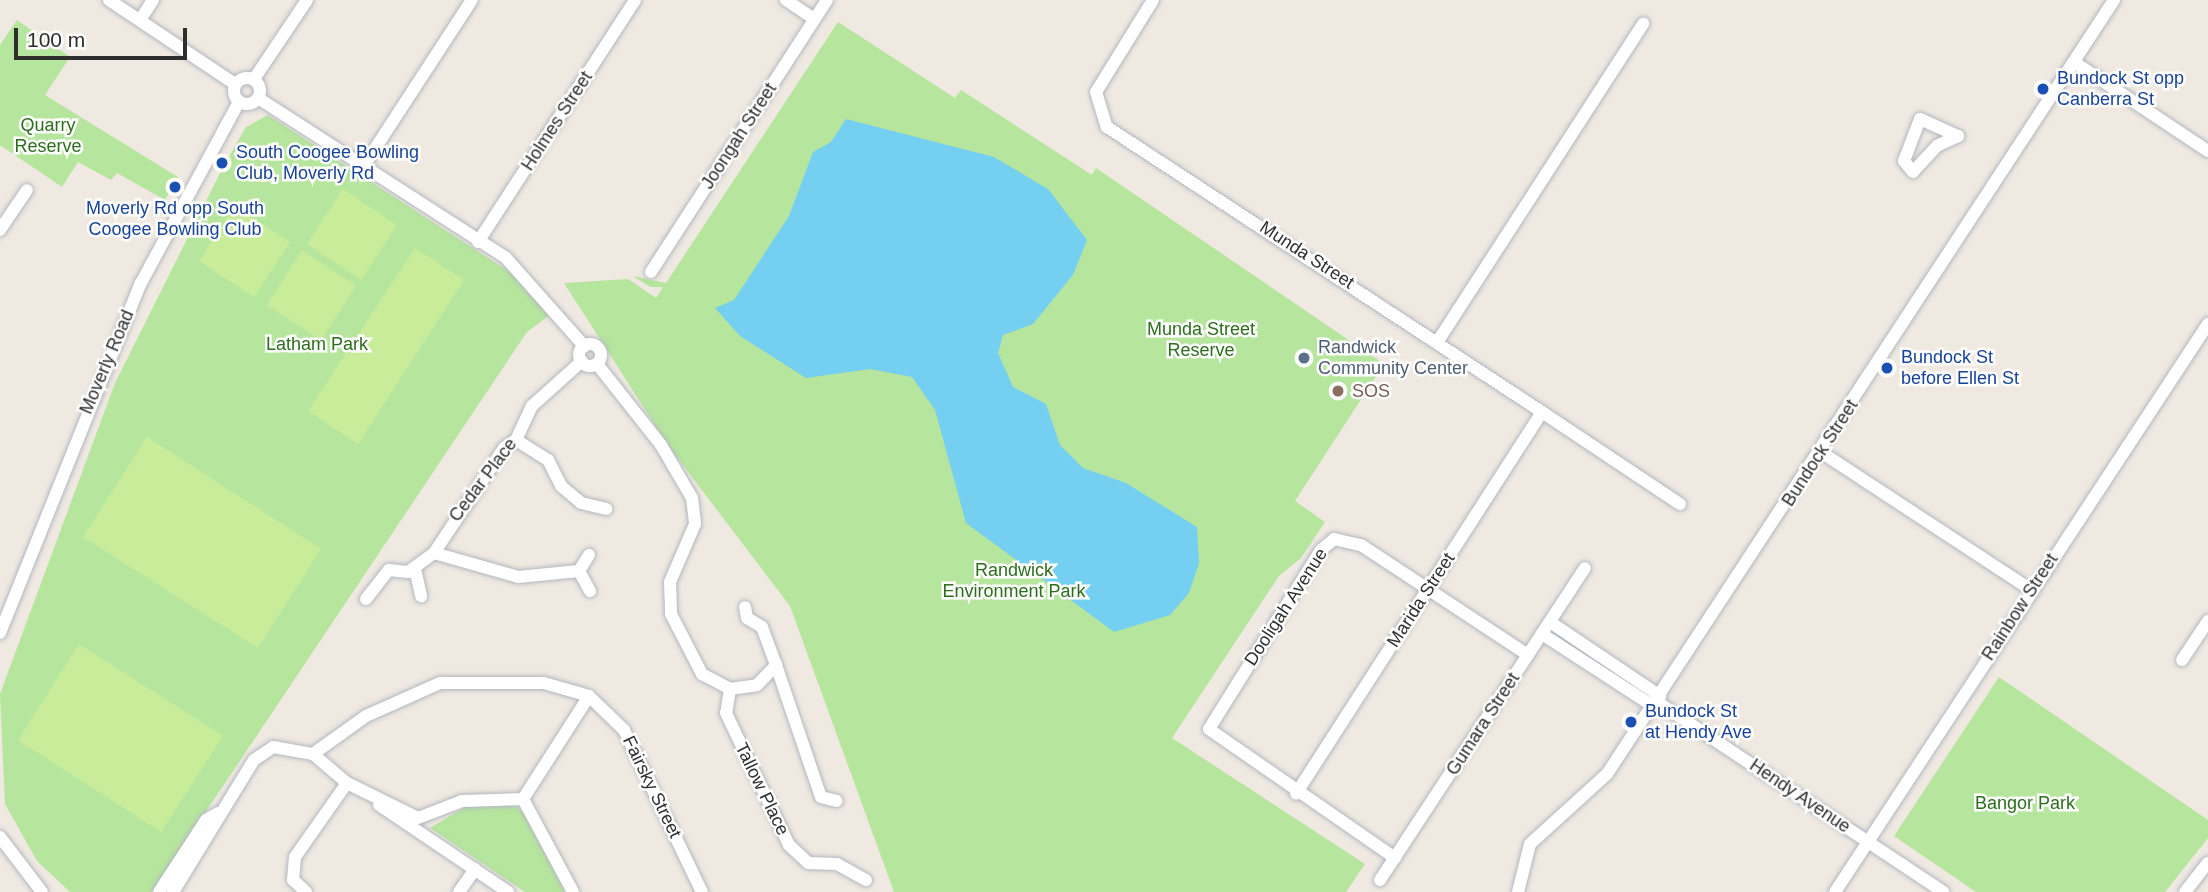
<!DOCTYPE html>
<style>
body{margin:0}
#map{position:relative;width:2208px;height:892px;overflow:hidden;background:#efe9e1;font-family:Helvetica,sans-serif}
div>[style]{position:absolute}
.green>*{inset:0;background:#b6e59e}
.pitch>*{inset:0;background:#c9ec9a}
.water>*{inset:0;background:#75cff0}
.roads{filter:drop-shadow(0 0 2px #b4b7c1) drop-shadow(0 0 2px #b4b7c1)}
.minor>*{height:12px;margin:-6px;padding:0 6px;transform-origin:6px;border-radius:6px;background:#fff}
.minor>.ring{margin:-6px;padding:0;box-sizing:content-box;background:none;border:12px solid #fff;border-radius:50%}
.dots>*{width:19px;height:19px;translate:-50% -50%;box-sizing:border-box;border:4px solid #fff;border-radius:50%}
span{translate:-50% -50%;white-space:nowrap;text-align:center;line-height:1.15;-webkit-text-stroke:5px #fff;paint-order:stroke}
.transit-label{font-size:18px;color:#164399}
.left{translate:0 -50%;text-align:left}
.street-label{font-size:18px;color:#2e2e2e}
.park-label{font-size:18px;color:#2c6e1b}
.service-label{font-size:18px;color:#4e5e75}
.education-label{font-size:18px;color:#785e54}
.scale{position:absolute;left:14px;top:28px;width:173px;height:32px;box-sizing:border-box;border:4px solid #2e2e2e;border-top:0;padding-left:9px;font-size:21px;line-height:24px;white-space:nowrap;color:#2e2e2e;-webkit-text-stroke:5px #fff;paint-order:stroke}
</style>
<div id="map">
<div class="green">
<div style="clip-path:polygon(17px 20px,70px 57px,45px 95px,178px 177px,165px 200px,117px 173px,111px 180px,78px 162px,62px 187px,0 145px,0 45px)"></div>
<div style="clip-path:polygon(838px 22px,955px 98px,961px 90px,1092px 175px,1096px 168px,1384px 364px,1295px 501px,1325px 522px,1301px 558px,1279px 576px,1172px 738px,1365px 864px,1346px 892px,894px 892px,790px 606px,669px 447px,564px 283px,628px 279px,656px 298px,663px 287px,650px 287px,633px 276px,666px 283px)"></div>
<div style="clip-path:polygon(268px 115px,516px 276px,551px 314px,527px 332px,152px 892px,70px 892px,37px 861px,5px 804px,0 694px,115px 383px,224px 165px,246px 127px)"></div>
<div style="clip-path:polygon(1999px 677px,2208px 820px,2208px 838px,2165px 892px,1976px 892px,1894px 836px)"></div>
<div style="clip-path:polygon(470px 804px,514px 805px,523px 812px,565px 892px,525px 892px,430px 828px)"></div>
</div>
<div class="pitch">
<div style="clip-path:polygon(343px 189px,397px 225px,361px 280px,307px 244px)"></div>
<div style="clip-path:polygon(235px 206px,290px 242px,254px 297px,199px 261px)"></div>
<div style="clip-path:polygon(415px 248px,464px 280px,358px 444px,308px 411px)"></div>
<div style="clip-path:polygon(302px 250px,356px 286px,321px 340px,267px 305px)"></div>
<div style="clip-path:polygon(147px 437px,321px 549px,258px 648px,83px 537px)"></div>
<div style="clip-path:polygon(79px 644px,223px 736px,161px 832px,18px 740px)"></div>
</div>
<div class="water">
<div style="clip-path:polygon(846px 119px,994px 157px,1048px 189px,1087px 240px,1073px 275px,1033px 324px,1003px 335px,998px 353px,1013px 387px,1046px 404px,1060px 445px,1083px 468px,1126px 483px,1197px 527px,1199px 563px,1189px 593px,1170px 615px,1114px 632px,966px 523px,935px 410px,912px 377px,870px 369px,806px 378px,740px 336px,715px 308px,734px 300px,789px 216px,813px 152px,831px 142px)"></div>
</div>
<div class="roads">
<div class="minor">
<div style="left:109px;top:0;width:151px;rotate:33.7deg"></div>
<div style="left:786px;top:0;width:34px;rotate:34deg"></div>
<div style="left:1153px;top:0;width:108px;rotate:121.8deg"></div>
<div style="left:1096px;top:92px;width:37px;rotate:73deg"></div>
<div style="left:1107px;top:127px;width:520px;rotate:33.23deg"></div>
<div style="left:1542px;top:412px;width:454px;rotate:122.8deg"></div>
<div style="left:140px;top:20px;width:24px;rotate:-57deg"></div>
<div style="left:2074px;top:62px;width:161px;rotate:33.6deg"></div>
<div class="ring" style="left:234px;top:78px;width:14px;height:14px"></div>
<div style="left:254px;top:79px;width:95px;rotate:-56.1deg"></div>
<div style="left:258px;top:98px;width:295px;rotate:32.8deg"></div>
<div style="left:506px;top:258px;width:118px;rotate:48.4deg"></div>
<div style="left:1920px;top:119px;width:42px;rotate:24.1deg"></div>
<div style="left:1958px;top:136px;width:23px;rotate:155deg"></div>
<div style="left:1937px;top:146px;width:35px;rotate:133deg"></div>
<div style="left:1913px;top:172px;width:14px;rotate:-129deg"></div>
<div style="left:1904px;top:161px;width:45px;rotate:-69.1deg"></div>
<div style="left:363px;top:167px;width:199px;rotate:-56.9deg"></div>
<div style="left:0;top:230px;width:48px;rotate:-56deg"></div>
<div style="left:478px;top:242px;width:288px;rotate:-57deg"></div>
<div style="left:651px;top:272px;width:324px;rotate:-57.1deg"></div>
<div style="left:1438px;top:341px;width:378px;rotate:-57.1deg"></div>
<div class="ring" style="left:579px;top:344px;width:10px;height:10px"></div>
<div style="left:597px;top:364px;width:103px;rotate:51.7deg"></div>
<div style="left:661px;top:445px;width:61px;rotate:59.7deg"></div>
<div style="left:692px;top:498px;width:26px;rotate:83deg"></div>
<div style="left:695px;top:524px;width:63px;rotate:113.3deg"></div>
<div style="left:670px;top:582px;width:32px;rotate:88deg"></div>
<div style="left:671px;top:614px;width:68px;rotate:62.7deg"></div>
<div style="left:702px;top:674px;width:32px;rotate:28deg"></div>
<div style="left:730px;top:689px;width:27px;rotate:-8deg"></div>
<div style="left:757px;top:685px;width:28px;rotate:-46deg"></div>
<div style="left:776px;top:665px;width:40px;rotate:-110.2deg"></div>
<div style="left:762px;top:627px;width:17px;rotate:-149deg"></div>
<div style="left:747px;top:618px;width:11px;rotate:-100deg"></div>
<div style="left:1542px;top:412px;width:166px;rotate:33.7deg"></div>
<div style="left:516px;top:440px;width:38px;rotate:32deg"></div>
<div style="left:548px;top:460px;width:29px;rotate:63deg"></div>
<div style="left:561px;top:486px;width:26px;rotate:40deg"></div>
<div style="left:581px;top:503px;width:26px;rotate:13deg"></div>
<div style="left:1821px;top:452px;width:251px;rotate:33.3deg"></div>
<div style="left:434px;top:553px;width:87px;rotate:15.9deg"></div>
<div style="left:518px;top:577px;width:61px;rotate:-5.6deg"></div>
<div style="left:579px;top:571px;width:23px;rotate:61deg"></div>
<div style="left:415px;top:569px;width:28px;rotate:77deg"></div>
<div style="left:579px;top:571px;width:19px;rotate:-58deg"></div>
<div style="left:366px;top:599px;width:37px;rotate:-52deg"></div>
<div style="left:389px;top:570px;width:19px;rotate:6deg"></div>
<div style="left:408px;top:572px;width:32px;rotate:-36deg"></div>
<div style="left:434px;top:553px;width:126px;rotate:-56.3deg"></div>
<div style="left:504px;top:448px;width:14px;rotate:-34deg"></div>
<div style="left:516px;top:440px;width:38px;rotate:-65deg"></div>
<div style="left:532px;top:406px;width:67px;rotate:-42deg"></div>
<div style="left:1550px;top:622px;width:133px;rotate:33.9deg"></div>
<div style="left:0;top:633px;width:377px;rotate:-68.1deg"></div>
<div style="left:141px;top:283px;width:206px;rotate:-61.6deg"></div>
<div style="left:1542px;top:634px;width:132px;rotate:33deg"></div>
<div style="left:2182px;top:660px;width:47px;rotate:-56.3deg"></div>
<div style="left:776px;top:665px;width:139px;rotate:71.2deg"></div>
<div style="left:821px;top:797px;width:16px;rotate:14deg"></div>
<div style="left:730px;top:689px;width:24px;rotate:99deg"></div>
<div style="left:726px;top:713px;width:146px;rotate:64.5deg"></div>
<div style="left:789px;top:845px;width:26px;rotate:43deg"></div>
<div style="left:808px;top:863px;width:29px;rotate:2deg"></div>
<div style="left:837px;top:864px;width:33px;rotate:29deg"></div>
<div style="left:1656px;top:701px;width:345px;rotate:33.6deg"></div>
<div style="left:313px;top:754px;width:65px;rotate:-35.6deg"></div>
<div style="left:366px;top:716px;width:81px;rotate:-24deg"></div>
<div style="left:440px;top:683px;width:104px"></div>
<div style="left:544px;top:683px;width:47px;rotate:16.1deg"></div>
<div style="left:589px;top:696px;width:49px;rotate:44.2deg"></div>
<div style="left:624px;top:730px;width:180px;rotate:64.3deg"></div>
<div style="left:523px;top:799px;width:122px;rotate:-57.3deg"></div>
<div style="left:379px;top:805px;width:156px;rotate:34deg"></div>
<div style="left:0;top:837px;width:69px;rotate:52.6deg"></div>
<div style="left:1395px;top:858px;width:226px;rotate:-145.3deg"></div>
<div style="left:1209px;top:729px;width:211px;rotate:-58deg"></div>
<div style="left:1321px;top:550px;width:17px;rotate:-40deg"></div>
<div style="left:1334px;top:539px;width:28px;rotate:13deg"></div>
<div style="left:1361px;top:545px;width:200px;rotate:33.4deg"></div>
<div style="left:1380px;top:880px;width:373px;rotate:-56.7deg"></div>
<div style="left:159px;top:892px;width:86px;rotate:-56.9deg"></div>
<div style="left:206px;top:820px;width:14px;rotate:-30deg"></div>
<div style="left:173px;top:892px;width:155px;rotate:-58.5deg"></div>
<div style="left:254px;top:760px;width:23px;rotate:-34deg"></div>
<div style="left:273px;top:747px;width:41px;rotate:9.9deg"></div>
<div style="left:313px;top:754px;width:45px;rotate:40.5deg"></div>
<div style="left:347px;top:783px;width:79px;rotate:26.2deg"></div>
<div style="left:418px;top:818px;width:47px;rotate:-21.1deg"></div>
<div style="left:462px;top:801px;width:61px;rotate:-1.9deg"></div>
<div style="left:523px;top:799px;width:106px;rotate:61.7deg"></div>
<div style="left:306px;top:892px;width:18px;rotate:-137deg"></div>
<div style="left:293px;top:880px;width:23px;rotate:-85deg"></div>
<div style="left:295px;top:857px;width:90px;rotate:-54.9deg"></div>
<div style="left:459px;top:892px;width:28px;rotate:-55deg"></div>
<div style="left:1518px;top:892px;width:49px;rotate:-76deg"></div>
<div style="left:1530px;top:844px;width:104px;rotate:-42.3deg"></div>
<div style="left:1607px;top:774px;width:925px;rotate:-56.77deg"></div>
<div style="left:1835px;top:892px;width:680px;rotate:-56.71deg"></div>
<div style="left:2185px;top:892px;width:37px;rotate:-52deg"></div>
</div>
</div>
<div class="dots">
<div style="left:2043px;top:89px;background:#1a4fb4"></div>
<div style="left:222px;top:163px;background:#1a4fb4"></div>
<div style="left:175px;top:187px;background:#1a4fb4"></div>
<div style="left:1304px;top:358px;background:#5c6f8a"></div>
<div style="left:1887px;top:368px;background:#1a4fb4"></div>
<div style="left:1338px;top:391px;background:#8d6e63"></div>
<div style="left:1631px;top:722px;background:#1a4fb4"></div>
</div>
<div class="transit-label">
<span class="left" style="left:2057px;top:89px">Bundock St opp<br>Canberra St</span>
<span class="left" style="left:236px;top:163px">South Coogee Bowling<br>Club, Moverly Rd</span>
<span style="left:175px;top:219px">Moverly Rd opp South<br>Coogee Bowling Club</span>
<span class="left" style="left:1901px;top:368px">Bundock St<br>before Ellen St</span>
<span class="left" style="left:1645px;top:722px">Bundock St<br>at Hendy Ave</span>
</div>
<div class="street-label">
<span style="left:557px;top:121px;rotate:-57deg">Holmes Street</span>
<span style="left:739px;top:136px;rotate:-57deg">Joongah Street</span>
<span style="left:1307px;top:255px;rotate:33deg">Munda Street</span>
<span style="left:107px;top:362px;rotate:-67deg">Moverly Road</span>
<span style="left:1820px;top:453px;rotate:-57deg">Bundock Street</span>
<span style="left:483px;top:480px;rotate:-53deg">Cedar Place</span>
<span style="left:1421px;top:600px;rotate:-57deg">Marida Street</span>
<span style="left:1286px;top:607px;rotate:-57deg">Dooligah Avenue</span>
<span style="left:2020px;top:607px;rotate:-57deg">Rainbow Street</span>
<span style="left:1483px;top:724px;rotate:-57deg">Gumara Street</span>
<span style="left:652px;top:787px;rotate:64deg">Fairsky Street</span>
<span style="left:762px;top:789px;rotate:64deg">Tallow Place</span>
<span style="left:1800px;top:796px;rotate:34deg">Hendy Avenue</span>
</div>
<div class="park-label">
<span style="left:48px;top:136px">Quarry<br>Reserve</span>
<span style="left:1201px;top:340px">Munda Street<br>Reserve</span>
<span style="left:317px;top:344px">Latham Park</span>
<span style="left:1014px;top:581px">Randwick<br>Environment Park</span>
<span style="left:2025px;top:803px">Bangor Park</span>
</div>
<div class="service-label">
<span class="left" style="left:1318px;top:358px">Randwick<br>Community Center</span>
</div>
<div class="education-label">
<span class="left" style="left:1352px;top:391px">SOS</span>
</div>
<div class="scale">100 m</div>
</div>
